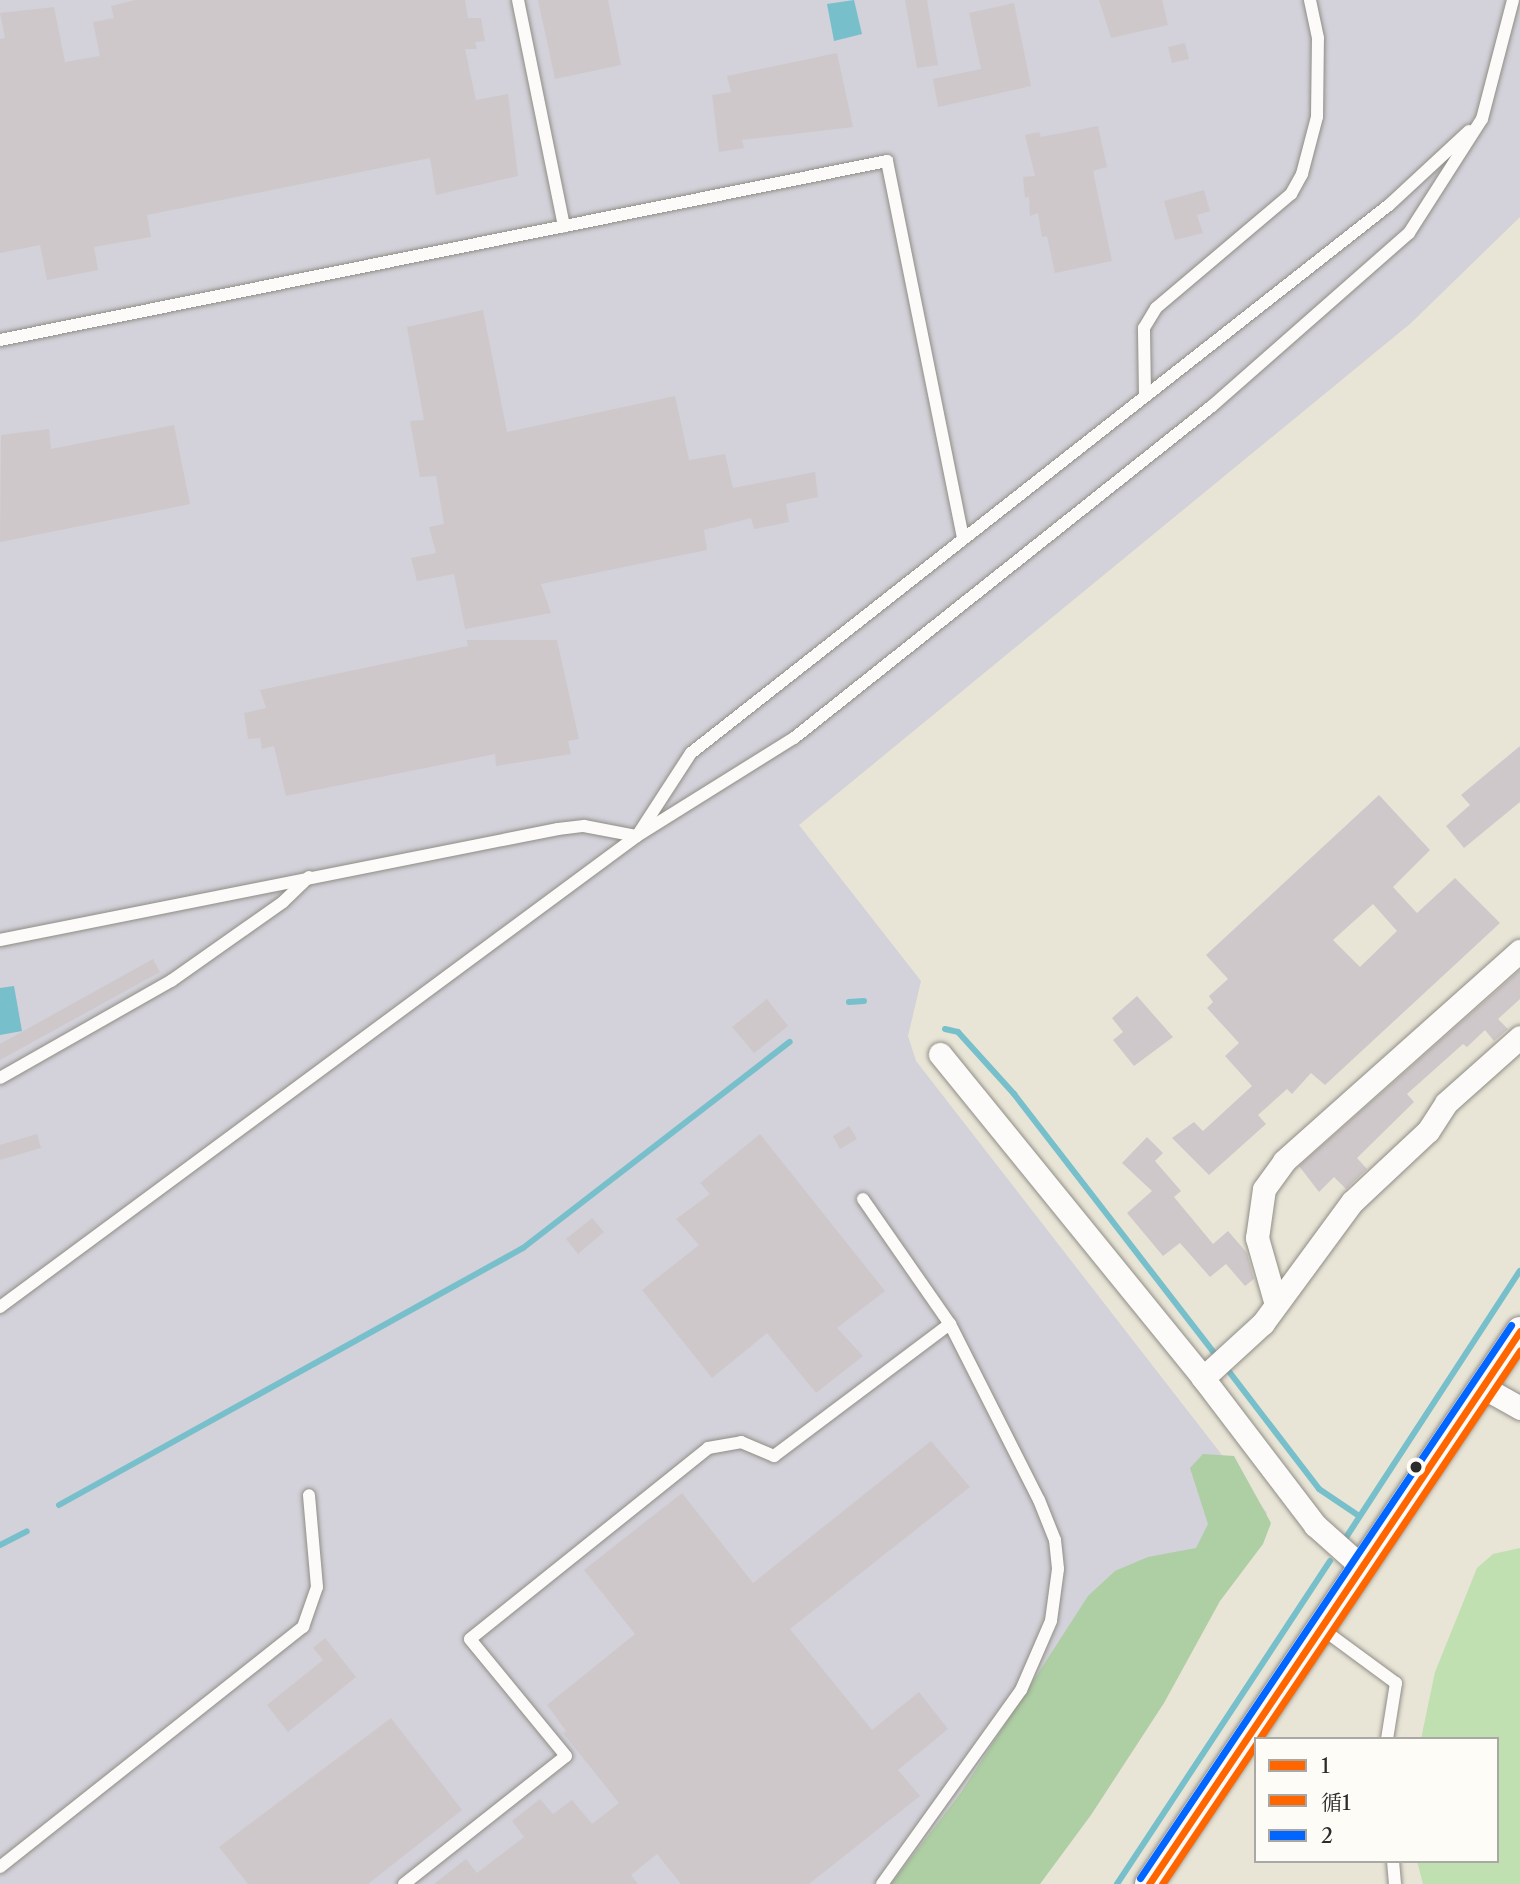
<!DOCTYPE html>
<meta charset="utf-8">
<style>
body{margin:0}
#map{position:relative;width:1520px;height:1884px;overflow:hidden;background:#e8e4d6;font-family:"Libre Caslon Text","Noto Serif JP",serif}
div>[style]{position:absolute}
.industrial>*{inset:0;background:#d3d1d9}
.green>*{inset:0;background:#c0e0b1}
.forest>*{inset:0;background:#aecea4}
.water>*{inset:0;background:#77c0cb}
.stream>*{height:6px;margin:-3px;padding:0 3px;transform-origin:3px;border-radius:3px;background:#77c0cb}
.building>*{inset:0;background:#cfc8ca}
.roads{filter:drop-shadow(0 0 2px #8f8e86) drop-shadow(0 0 2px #8f8e86)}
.service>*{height:12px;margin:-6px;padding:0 6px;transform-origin:6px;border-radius:6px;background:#fcfbf9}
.minor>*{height:23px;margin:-11.5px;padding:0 11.5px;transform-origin:11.5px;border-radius:11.5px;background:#fcfbf9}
.tertiary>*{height:28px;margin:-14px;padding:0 14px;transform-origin:14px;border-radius:14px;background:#fcfbf9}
.bus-1>*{height:7px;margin:-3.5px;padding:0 3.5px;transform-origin:3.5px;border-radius:3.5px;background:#f60}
.bus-2>*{height:7px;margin:-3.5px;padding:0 3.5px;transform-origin:3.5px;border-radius:3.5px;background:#f60}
.bus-3>*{height:7px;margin:-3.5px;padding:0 3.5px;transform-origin:3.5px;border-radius:3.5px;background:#06f}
.dots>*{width:19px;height:19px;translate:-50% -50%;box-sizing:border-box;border:4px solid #fdfcf7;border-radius:50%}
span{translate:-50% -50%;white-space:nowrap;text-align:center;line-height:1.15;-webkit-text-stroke:5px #fdfcf7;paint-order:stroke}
.legend{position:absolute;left:1254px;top:1737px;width:245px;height:126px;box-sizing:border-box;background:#fdfcf7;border:2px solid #a9a8a5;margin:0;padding:9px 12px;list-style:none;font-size:21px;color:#2b2b2b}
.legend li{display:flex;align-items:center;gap:14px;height:35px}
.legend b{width:35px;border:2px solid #a9a8a5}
</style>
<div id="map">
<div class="industrial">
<div style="clip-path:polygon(0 0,1520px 0,1520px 217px,1411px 323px,799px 825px,921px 981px,908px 1036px,916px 1061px,1267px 1513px,1047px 1841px,1011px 1884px,0 1884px)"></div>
</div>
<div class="green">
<div style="clip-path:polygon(1520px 1548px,1520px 1884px,1423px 1884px,1417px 1861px,1497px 1861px,1497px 1739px,1421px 1739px,1435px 1672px,1477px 1568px,1493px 1554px)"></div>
</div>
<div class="forest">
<div style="clip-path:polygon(1203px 1454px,1234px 1456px,1271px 1523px,1263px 1544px,1220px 1601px,1164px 1703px,1091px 1815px,1040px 1884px,891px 1884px,960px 1794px,1088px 1596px,1115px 1571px,1148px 1557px,1196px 1548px,1208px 1524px,1190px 1468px)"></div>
</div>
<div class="water">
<div style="clip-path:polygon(854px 0,862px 34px,834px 41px,827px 4px)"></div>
<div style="clip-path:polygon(14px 986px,22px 1031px,0 1035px,0 988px)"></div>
</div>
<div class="stream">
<div style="left:849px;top:1002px;width:15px;rotate:-4deg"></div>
<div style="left:945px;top:1029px;width:13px;rotate:13deg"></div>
<div style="left:958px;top:1032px;width:84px;rotate:47.9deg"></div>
<div style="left:1014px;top:1094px;width:332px;rotate:52.3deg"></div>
<div style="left:1224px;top:1365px;width:156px;rotate:52.5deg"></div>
<div style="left:1319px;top:1489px;width:48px;rotate:34deg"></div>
<div style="left:59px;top:1505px;width:530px;rotate:-28.98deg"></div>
<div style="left:523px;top:1248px;width:337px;rotate:-37.7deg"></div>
<div style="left:1345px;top:1539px;width:320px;rotate:-56.9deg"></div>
<div style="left:0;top:1545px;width:30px;rotate:-27deg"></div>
<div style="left:1117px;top:1884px;width:387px;rotate:-56.6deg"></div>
</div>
<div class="building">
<div style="clip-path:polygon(135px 0,465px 0,468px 18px,481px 18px,485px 41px,475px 42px,477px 49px,465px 49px,476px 100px,508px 94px,518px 176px,436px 195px,430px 158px,147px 215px,151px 237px,94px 247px,98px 270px,47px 280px,40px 245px,0 253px,0 39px,5px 38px,0 13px,54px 7px,65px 62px,100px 56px,93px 22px,114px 18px,111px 6px)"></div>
<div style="clip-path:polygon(538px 0,608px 0,621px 65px,555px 79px)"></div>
<div style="clip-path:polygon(905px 0,927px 0,938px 65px,917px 68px)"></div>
<div style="clip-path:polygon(1099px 0,1162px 0,1168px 25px,1111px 38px)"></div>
<div style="clip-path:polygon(1014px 3px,1031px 86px,938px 107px,933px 79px,981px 69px,969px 13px)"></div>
<div style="clip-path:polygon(1185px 43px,1189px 59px,1172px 63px,1168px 47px)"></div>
<div style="clip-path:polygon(837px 53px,853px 127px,742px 140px,744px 148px,719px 152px,712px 95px,731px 92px,727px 76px)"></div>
<div style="clip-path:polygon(1098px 126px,1107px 167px,1093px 171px,1112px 261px,1055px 273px,1047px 236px,1042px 237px,1038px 213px,1030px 216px,1029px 197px,1025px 198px,1023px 177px,1035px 176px,1025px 135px,1039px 132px,1041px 137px)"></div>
<div style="clip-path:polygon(1204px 190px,1210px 211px,1197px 215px,1203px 233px,1175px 240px,1164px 201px)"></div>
<div style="clip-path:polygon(483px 310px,507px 432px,675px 396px,689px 460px,725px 454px,733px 488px,815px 472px,818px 497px,786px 504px,789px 522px,754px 529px,751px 518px,704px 530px,707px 550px,541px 584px,551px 613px,465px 629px,454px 574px,417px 581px,411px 558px,436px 553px,429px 527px,444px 524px,436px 476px,420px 477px,410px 421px,424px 420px,407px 327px)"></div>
<div style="clip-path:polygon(174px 425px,190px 504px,0 542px,1px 435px,49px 429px,51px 449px)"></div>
<div style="clip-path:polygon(467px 640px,557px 640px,579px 739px,568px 741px,571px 754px,496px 766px,495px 754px,286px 796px,274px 746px,262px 749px,260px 738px,248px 739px,244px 713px,266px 708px,260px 690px,468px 646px)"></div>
<div style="clip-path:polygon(1520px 746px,1520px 802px,1464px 848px,1446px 826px,1470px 805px,1461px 795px)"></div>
<div style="clip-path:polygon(evenodd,1379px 795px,1430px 850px,1393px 887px,1417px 913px,1455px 878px,1500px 923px,1325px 1085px,1311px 1073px,1292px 1094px,1287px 1089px,1258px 1115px,1266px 1124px,1209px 1175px,1172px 1138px,1194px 1122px,1203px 1131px,1252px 1086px,1225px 1056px,1239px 1043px,1207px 1008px,1213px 1002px,1209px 996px,1228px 979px,1206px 955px,1379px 795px,1373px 904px,1397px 931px,1360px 967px,1333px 940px,1373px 904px)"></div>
<div style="clip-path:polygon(153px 959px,160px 972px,0 1060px,0 1044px)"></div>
<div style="clip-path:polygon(1520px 970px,1520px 999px,1498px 1019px,1508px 1029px,1494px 1041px,1485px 1030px,1467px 1047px,1463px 1044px,1407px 1094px,1414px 1102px,1357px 1158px,1367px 1169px,1346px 1189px,1334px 1177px,1319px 1192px,1299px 1166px)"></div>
<div style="clip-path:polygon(1137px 996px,1173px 1037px,1134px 1066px,1113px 1040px,1123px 1032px,1112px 1018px)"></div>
<div style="clip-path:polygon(767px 999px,788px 1026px,754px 1053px,732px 1027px)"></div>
<div style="clip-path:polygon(849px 1126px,857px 1139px,840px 1149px,833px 1136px)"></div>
<div style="clip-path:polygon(37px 1134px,41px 1148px,0 1160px,0 1145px)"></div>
<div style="clip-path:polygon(760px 1134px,885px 1291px,837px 1328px,863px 1356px,816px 1393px,767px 1333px,712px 1378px,642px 1290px,699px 1245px,676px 1219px,710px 1194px,700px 1183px)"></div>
<div style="clip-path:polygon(1147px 1137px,1163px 1153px,1155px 1161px,1181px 1191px,1174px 1197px,1213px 1244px,1228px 1231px,1247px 1253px,1254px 1279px,1245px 1286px,1226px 1264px,1210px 1277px,1180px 1243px,1163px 1256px,1127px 1213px,1152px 1191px,1122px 1163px)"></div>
<div style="clip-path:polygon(592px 1218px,604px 1232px,578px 1254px,566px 1239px)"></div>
<div style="clip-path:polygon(931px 1441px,970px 1487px,790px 1629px,872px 1730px,919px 1692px,948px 1729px,898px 1770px,920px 1796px,809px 1884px,681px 1884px,657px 1854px,631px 1875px,638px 1884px,434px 1884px,466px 1859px,477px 1873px,524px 1837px,512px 1821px,540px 1799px,553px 1814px,572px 1800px,592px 1824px,619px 1803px,563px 1733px,566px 1731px,547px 1705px,635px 1634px,584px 1570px,682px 1493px,753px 1583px)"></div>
<div style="clip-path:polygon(325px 1638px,356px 1677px,288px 1732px,267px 1705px,323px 1660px,313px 1648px)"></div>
<div style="clip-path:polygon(391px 1718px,462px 1810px,368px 1884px,248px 1884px,219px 1847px)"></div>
</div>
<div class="roads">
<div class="service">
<div style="left:518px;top:0;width:231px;rotate:78.5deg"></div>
<div style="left:0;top:340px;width:905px;rotate:-11.41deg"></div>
<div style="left:887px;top:161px;width:384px;rotate:78.6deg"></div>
<div style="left:1145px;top:395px;width:67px;rotate:-90.9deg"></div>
<div style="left:1144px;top:328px;width:23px;rotate:-59deg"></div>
<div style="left:1156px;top:308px;width:177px;rotate:-40.2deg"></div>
<div style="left:1291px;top:194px;width:23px;rotate:-61deg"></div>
<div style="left:1302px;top:174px;width:59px;rotate:-75.3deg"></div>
<div style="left:1317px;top:117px;width:79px;rotate:-89.3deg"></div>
<div style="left:1318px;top:38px;width:39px;rotate:-102deg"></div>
<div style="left:639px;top:833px;width:95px;rotate:-57deg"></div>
<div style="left:691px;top:753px;width:887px;rotate:-38.14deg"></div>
<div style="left:1389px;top:205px;width:109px;rotate:-42.8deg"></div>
<div style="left:0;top:940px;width:569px;rotate:-11.25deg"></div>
<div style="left:558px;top:829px;width:26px;rotate:-7deg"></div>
<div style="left:584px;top:826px;width:54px;rotate:10.7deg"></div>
<div style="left:0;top:1078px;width:197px;rotate:-29.6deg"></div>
<div style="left:171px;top:981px;width:137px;rotate:-35.2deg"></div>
<div style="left:283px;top:902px;width:36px;rotate:-44deg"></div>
<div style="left:863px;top:1199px;width:152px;rotate:55.2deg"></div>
<div style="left:950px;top:1324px;width:197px;rotate:63.2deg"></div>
<div style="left:1039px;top:1500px;width:43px;rotate:68.2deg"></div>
<div style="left:1055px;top:1540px;width:29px;rotate:84deg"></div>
<div style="left:1058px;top:1569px;width:52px;rotate:97.7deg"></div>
<div style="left:1051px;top:1621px;width:75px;rotate:113.5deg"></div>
<div style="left:1021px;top:1690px;width:239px;rotate:125.6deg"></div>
<div style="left:0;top:1307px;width:792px;rotate:-36.48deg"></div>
<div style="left:637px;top:836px;width:185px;rotate:-32deg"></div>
<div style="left:794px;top:738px;width:534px;rotate:-38.46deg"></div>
<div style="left:1212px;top:406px;width:262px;rotate:-41.3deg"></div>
<div style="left:1409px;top:233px;width:135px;rotate:-57.4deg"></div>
<div style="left:1482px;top:119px;width:123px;rotate:-75.4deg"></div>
<div style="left:1321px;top:1628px;width:93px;rotate:36.3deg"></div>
<div style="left:1396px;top:1683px;width:57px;rotate:99.1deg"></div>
<div style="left:1393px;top:1861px;width:23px;rotate:85deg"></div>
<div style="left:0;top:1867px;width:387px;rotate:-38.4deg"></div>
<div style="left:303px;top:1627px;width:42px;rotate:-70.7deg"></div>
<div style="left:317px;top:1587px;width:92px;rotate:-95deg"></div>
<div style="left:404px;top:1884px;width:206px;rotate:-38.3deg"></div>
<div style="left:566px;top:1756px;width:151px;rotate:-129.4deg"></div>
<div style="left:470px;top:1639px;width:305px;rotate:-38.7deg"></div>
<div style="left:708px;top:1448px;width:34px;rotate:-10deg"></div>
<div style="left:741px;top:1442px;width:36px;rotate:23deg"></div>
<div style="left:774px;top:1456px;width:220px;rotate:-36.9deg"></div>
</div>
<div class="minor">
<div style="left:940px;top:1054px;width:417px;rotate:50.9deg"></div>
<div style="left:1203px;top:1378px;width:185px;rotate:52.7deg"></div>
<div style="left:1315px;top:1525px;width:63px;rotate:41.8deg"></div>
<div style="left:1275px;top:1301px;width:66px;rotate:-105.9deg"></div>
<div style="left:1257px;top:1238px;width:49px;rotate:-81.9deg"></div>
<div style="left:1264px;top:1189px;width:34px;rotate:-54deg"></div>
<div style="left:1284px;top:1161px;width:316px;rotate:-41.7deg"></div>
<div style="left:1203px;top:1378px;width:81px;rotate:-42.5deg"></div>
<div style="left:1263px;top:1323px;width:150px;rotate:-53.7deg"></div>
<div style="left:1352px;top:1202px;width:104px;rotate:-43.1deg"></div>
<div style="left:1428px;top:1131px;width:33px;rotate:-57deg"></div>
<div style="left:1446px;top:1103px;width:99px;rotate:-41.7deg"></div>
<div style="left:1481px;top:1386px;width:45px;rotate:29.4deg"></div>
</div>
<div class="tertiary">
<div style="left:1149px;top:1884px;width:666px;rotate:-56.14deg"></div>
</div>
</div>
<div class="bus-1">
<div style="left:1149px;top:1884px;width:666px;rotate:-56.14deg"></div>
</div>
<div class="bus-2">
<div style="left:1259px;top:1739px;width:468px;rotate:-56.1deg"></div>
<div style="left:1162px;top:1884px;width:169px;rotate:-56.1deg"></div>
</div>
<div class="bus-3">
<div style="left:1140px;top:1878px;width:666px;rotate:-56.14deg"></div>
</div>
<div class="dots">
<div style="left:1416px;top:1467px;background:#2b2b2b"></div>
</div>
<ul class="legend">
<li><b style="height:9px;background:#f60"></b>1</li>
<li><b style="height:9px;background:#f60"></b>循1</li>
<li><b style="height:9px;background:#06f"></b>2</li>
</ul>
</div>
